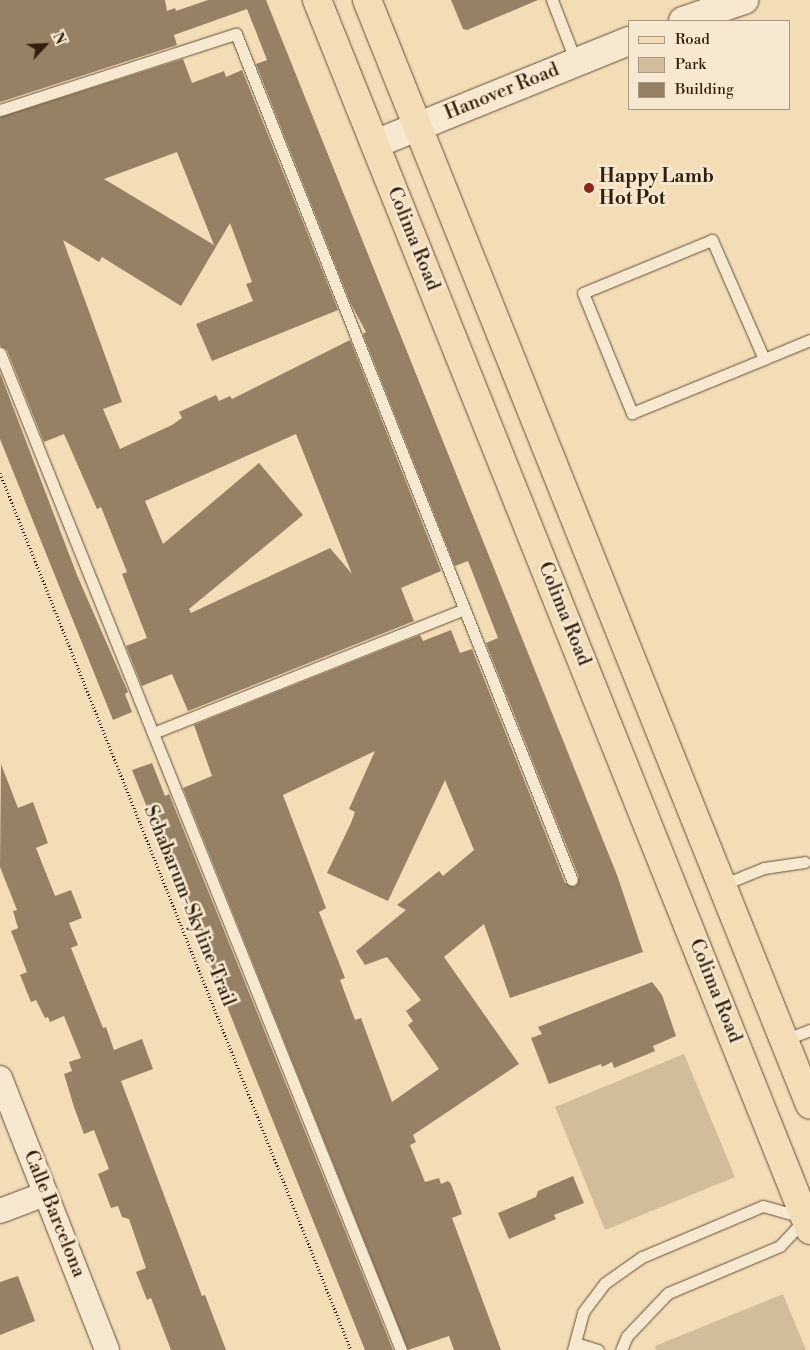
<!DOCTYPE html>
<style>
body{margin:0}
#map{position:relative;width:810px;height:1350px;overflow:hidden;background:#f3ddb7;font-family:"Libre Bodoni",serif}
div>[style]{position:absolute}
.green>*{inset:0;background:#d2bd9a}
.building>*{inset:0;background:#968165}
.path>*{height:3px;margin-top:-1.5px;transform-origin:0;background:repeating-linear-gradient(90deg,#311e0c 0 1px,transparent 0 3.5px)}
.roads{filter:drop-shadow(0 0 1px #624e37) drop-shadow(0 0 1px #624e37)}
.service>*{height:11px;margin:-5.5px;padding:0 5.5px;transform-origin:5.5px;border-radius:5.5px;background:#f7e9d0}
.minor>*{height:24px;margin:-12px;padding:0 12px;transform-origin:12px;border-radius:12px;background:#f7e9d0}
.tertiary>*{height:28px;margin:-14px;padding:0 14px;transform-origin:14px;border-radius:14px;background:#f7e9d0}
.primary>*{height:28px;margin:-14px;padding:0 14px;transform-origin:14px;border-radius:14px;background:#f3ddb7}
.dots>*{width:14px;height:14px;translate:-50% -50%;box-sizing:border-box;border:2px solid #f7e9d0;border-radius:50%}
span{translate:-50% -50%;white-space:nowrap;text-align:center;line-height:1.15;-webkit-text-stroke:5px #f7e9d0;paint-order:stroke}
.street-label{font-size:19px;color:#311e0c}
.poi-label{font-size:19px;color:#311e0c;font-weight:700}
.left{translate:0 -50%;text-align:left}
.legend{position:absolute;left:628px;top:20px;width:162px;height:90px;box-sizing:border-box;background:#f7e9d0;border:1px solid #a89882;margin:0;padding:6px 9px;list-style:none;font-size:15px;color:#311e0c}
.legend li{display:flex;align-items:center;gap:10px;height:25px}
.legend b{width:25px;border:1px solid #a89882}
.north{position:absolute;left:20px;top:20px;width:50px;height:50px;-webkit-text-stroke:4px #f7e9d0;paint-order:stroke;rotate:65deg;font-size:14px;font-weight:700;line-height:20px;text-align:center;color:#311e0c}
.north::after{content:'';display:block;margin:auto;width:18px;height:22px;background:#311e0c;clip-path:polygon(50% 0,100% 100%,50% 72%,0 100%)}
</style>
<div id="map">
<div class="green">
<div style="clip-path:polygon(684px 1054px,735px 1177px,605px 1230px,555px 1107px)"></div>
<div style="clip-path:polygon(783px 1294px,806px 1350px,656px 1350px,655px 1346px)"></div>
</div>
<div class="building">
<div style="clip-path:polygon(evenodd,0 0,165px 0,167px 11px,175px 8px,176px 11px,208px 0,266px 0,617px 875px,643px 952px,510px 998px,484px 924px,444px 957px,519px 1064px,413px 1135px,416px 1142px,410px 1145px,425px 1182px,439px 1178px,441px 1184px,448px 1181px,451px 1184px,462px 1214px,452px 1218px,501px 1350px,454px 1350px,449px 1336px,408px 1350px,183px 788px,212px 776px,194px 725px,420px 635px,423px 641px,451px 630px,460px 653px,472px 649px,565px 883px,575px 887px,579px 877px,486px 643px,498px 638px,468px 561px,455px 566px,363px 334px,366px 332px,351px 304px,256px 64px,267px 60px,247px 9px,174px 35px,177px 45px,0 102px,0 0,375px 751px,349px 809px,355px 812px,351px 823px,327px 873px,388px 901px,445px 780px,474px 850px,443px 876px,439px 871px,397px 905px,406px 910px,356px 951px,365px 965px,387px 957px,421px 1000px,406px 1011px,413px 1021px,408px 1025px,439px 1069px,392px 1102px,361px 1018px,355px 1020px,340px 980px,345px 978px,319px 912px,326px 908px,283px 795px,375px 751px)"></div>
<div style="clip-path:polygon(451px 0,538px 0,467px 30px,463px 29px)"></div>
<div style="clip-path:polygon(evenodd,183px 59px,192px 83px,224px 71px,226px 77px,242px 70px,338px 310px,212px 361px,196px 324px,253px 301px,246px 284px,252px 282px,230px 223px,181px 306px,102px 257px,99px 262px,63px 240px,122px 402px,103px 409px,120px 449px,172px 425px,182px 418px,179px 412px,216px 395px,219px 401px,230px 396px,232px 399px,350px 340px,441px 571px,401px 588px,414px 621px,188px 711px,172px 674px,142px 686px,126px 646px,147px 638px,122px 574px,127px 572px,101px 507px,97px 509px,64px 434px,44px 442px,7px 350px,0 346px,0 117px,183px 59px,177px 152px,214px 245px,104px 179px,177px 152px,183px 59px,296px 434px,352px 574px,330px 548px,191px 613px,189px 609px,303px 515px,259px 463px,163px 544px,145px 501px,296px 434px)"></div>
<div style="clip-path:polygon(0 373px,77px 575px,128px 692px,125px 694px,132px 712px,113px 720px,0 439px)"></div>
<div style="clip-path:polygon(152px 763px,165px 796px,169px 794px,393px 1350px,365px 1350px,132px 770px)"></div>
<div style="clip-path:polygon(1px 764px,18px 808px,33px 802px,48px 843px,36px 848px,55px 896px,71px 890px,82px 918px,69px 923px,78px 945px,71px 948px,103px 1028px,106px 1027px,114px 1050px,142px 1039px,153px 1069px,121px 1081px,202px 1296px,205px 1295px,226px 1350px,171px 1350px,151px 1298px,147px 1300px,136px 1272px,146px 1268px,129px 1219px,122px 1217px,118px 1206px,111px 1208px,98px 1174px,109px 1169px,94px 1130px,84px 1134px,74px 1107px,64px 1074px,72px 1071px,69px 1062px,81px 1058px,64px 1016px,50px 1022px,48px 1017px,45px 1018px,36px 1000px,31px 1002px,20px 975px,27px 972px,11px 931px,18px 928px,13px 911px,17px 910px,0 867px)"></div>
<div style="clip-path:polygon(652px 982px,662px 995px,676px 1036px,653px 1046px,655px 1051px,614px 1068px,612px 1062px,602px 1067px,601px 1064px,549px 1084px,531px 1038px,542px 1034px,538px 1027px)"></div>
<div style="clip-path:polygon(573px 1176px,584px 1203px,554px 1215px,556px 1219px,509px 1239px,498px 1213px,536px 1197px,538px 1191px)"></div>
<div style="clip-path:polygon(18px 1276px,35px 1321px,0 1335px,0 1282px)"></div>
</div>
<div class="path">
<div style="left:0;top:473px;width:945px;rotate:68.19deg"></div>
</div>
<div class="roads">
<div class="service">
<div style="left:552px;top:0;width:66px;rotate:68.8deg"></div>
<div style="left:0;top:110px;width:248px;rotate:-17.9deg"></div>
<div style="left:236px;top:34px;width:910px;rotate:68.34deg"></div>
<div style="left:0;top:353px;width:1075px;rotate:68.09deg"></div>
<div style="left:764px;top:359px;width:130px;rotate:-113.6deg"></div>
<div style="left:712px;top:240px;width:139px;rotate:157.7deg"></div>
<div style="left:583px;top:293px;width:130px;rotate:67.8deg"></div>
<div style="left:632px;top:413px;width:143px;rotate:-22.2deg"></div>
<div style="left:764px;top:359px;width:50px;rotate:-22.4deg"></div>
<div style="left:153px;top:733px;width:335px;rotate:-21.7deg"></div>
<div style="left:722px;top:885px;width:45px;rotate:-22deg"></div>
<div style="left:764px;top:868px;width:41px;rotate:-8.3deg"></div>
<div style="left:784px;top:1040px;width:28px;rotate:-21deg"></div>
<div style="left:575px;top:1343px;width:24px;rotate:17deg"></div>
<div style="left:573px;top:1350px;width:39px;rotate:-75deg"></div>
<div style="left:583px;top:1312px;width:36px;rotate:-53deg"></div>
<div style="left:605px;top:1283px;width:45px;rotate:-35.1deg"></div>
<div style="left:642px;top:1257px;width:131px;rotate:-22.9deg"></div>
<div style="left:763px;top:1206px;width:45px;rotate:15.6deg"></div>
<div style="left:806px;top:1218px;width:38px;rotate:133deg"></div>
<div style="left:780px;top:1246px;width:121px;rotate:157.2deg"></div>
<div style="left:668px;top:1293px;width:59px;rotate:133.6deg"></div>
<div style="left:627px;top:1336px;width:15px;rotate:113deg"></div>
</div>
<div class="minor">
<div style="left:0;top:1078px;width:292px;rotate:68.5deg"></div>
<div style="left:0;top:1211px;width:48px;rotate:-20.7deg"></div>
</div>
<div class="tertiary">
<div style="left:683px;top:21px;width:65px;rotate:-19deg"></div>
<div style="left:375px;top:144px;width:274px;rotate:-22.1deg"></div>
</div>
<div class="primary">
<div style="left:317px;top:0;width:1325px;rotate:68.16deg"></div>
<div style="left:367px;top:0;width:1190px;rotate:68.15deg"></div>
</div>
</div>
<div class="dots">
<div style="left:589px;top:188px;background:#8f2418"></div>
</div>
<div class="street-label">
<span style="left:502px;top:92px;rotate:-22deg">Hanover Road</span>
<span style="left:413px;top:239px;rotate:68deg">Colima Road</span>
<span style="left:564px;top:614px;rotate:68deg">Colima Road</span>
<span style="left:189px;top:906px;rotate:68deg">Schabarum-Skyline Trail</span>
<span style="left:715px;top:991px;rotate:68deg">Colima Road</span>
<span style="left:54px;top:1214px;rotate:68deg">Calle Barcelona</span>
</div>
<div class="poi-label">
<span class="left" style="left:599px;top:188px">Happy Lamb<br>Hot Pot</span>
</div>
<ul class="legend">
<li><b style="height:6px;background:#f3ddb7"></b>Road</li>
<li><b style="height:14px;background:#d2bd9a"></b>Park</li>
<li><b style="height:14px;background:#968165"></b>Building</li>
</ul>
<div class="north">N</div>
</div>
